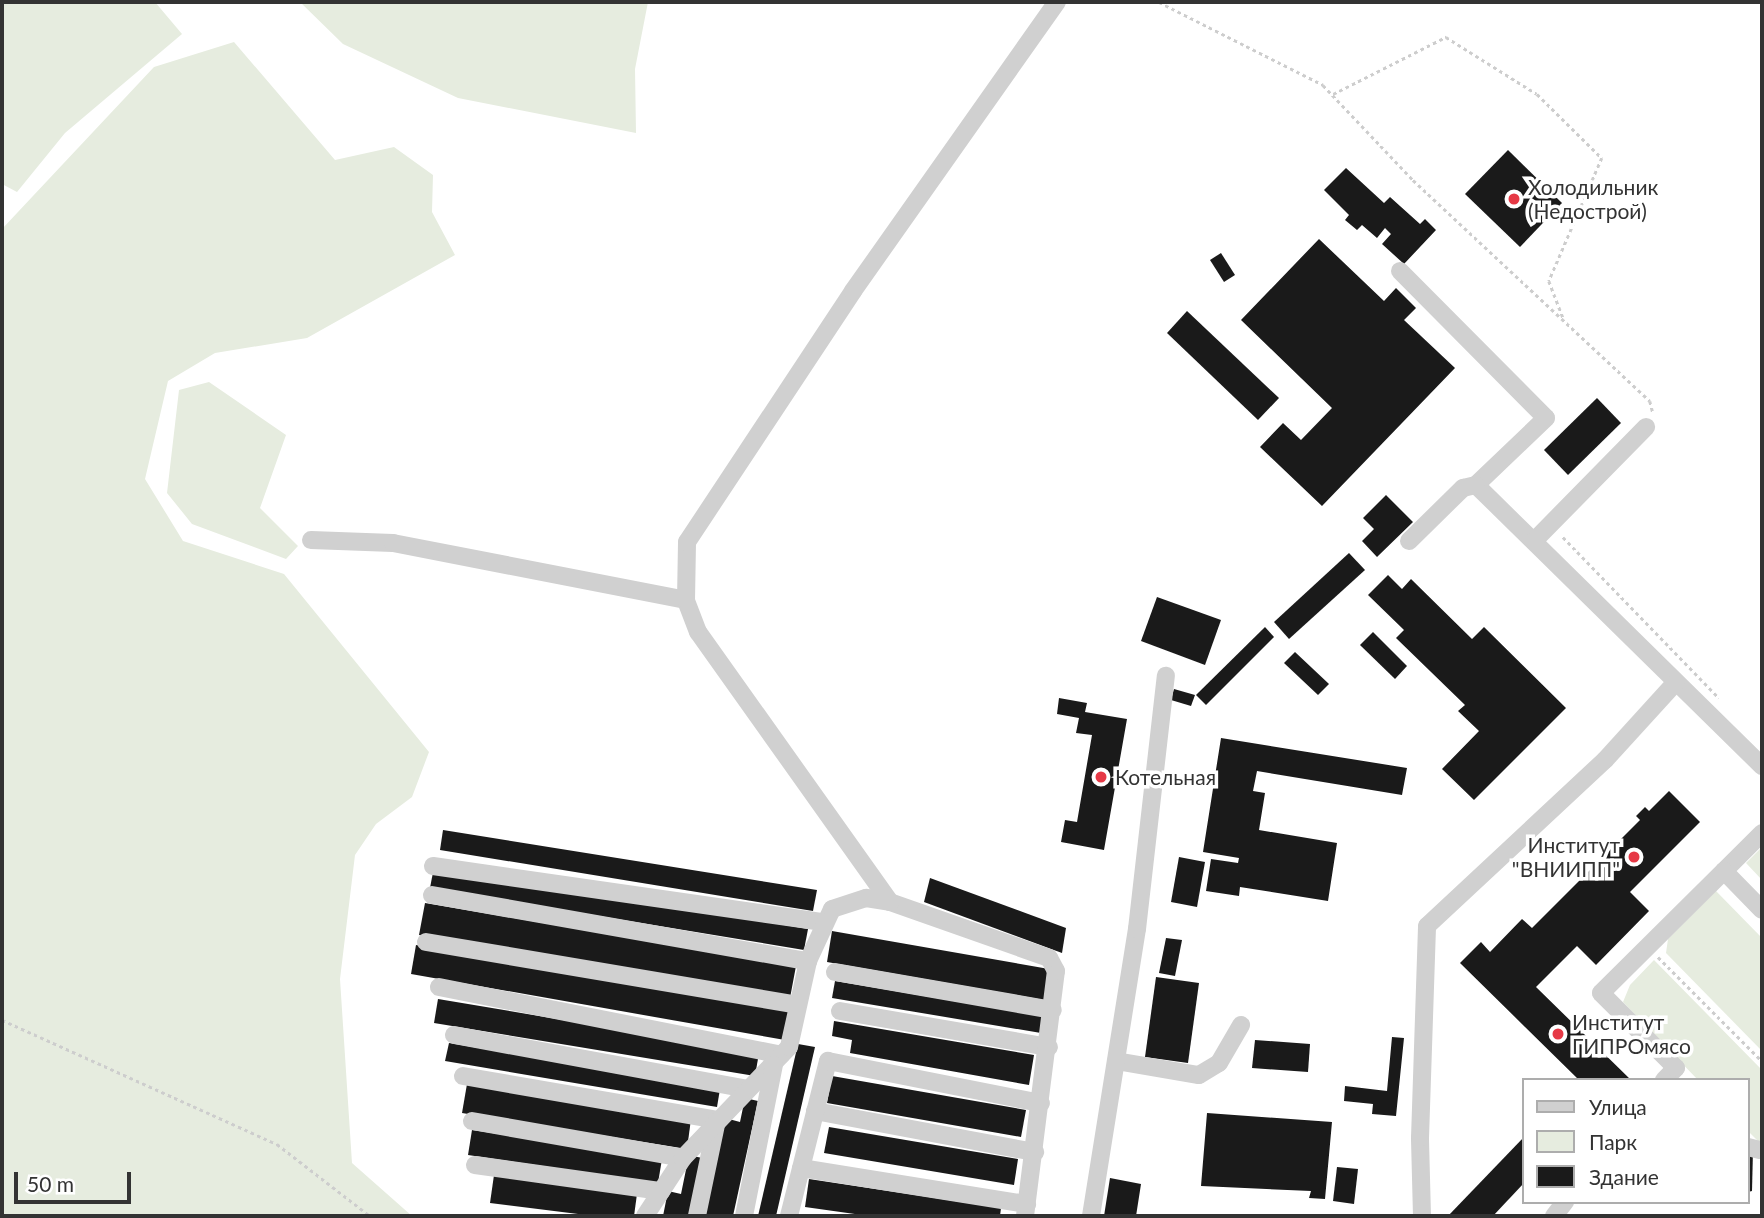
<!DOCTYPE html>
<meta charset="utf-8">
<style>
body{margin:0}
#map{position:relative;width:1764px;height:1218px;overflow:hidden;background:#fff;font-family:Lato,sans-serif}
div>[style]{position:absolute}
.green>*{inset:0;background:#e6ecdf}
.building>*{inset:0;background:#1a1a1a}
.path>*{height:2.5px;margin-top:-1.25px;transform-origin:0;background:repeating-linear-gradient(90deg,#cdcdcd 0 3.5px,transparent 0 7px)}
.minor>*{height:18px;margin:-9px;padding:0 9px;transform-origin:9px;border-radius:9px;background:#d0d0d0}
.dots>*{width:19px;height:19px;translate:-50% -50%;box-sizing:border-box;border:4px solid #fff;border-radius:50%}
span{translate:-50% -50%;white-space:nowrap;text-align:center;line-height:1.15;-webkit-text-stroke:7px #fff;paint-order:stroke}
.poi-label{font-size:21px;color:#333}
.left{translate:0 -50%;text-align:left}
.right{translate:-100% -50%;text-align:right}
.frame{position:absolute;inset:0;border:4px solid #333;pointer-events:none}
.legend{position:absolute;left:1522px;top:1078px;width:228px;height:126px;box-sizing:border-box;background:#fff;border:2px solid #adadad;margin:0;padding:9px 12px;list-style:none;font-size:21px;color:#333}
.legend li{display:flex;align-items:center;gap:14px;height:35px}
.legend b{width:35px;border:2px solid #adadad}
.scale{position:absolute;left:14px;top:1172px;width:117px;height:32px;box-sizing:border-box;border:4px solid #333;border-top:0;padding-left:9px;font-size:21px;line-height:24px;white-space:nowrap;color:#333;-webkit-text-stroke:5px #fff;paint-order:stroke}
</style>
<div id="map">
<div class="green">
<div style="clip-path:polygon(2px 2px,155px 2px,182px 34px,65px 133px,17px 192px,2px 184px)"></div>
<div style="clip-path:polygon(300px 2px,648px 2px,635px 69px,636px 133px,458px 98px,343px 44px)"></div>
<div style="clip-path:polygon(234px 42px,335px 160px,394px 147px,433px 175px,432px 212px,455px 255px,307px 338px,215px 353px,168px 381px,145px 479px,183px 541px,284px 574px,429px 752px,412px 797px,376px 824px,355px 855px,340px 979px,352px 1163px,412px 1216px,2px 1216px,2px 229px,154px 67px)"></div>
<div style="clip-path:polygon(209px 382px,286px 435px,260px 508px,298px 546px,286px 559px,192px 524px,167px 493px,179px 390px)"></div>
<div style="clip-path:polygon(1762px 847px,1762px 880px,1746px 863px)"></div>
<div style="clip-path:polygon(1716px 891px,1762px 938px,1762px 1051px,1666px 953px,1668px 939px)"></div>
<div style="clip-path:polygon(1654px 960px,1762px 1070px,1762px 1145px,1748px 1131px,1748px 1080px,1698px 1080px,1623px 1002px,1630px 985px)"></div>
</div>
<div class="building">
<div style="clip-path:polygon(1508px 150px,1562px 203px,1520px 247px,1465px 194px)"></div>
<div style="clip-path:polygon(1346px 168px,1384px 203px,1390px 197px,1420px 224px,1425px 219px,1436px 230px,1404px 264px,1382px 244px,1391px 234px,1385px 228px,1377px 238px,1362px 225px,1357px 230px,1345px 220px,1349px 215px,1324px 190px)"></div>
<div style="clip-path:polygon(1319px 239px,1384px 301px,1396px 288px,1416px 308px,1404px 320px,1455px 368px,1322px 506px,1260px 447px,1283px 423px,1301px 440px,1332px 408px,1241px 320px)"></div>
<div style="clip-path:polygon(1221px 253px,1235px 275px,1224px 282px,1210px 260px)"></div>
<div style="clip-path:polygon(1187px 311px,1279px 398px,1258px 420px,1167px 333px)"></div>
<div style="clip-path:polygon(1597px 398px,1621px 423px,1568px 475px,1544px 450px)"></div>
<div style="clip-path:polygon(1386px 495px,1413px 522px,1377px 557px,1362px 541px,1374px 529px,1363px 518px)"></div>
<div style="clip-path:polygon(1349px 553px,1365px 570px,1289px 639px,1274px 622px)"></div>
<div style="clip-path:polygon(1388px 575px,1402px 589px,1411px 579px,1472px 639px,1484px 627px,1566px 708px,1474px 800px,1442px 769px,1479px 731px,1458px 711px,1465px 705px,1396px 638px,1404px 630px,1368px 595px)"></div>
<div style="clip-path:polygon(1157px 597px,1221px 620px,1205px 665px,1141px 641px)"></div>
<div style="clip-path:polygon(1265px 627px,1274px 637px,1206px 705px,1196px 695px)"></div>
<div style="clip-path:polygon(1373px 632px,1407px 666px,1395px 679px,1360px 645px)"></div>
<div style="clip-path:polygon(1295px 652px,1329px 684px,1318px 695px,1284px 663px)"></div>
<div style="clip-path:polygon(1174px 689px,1195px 695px,1191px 706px,1171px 700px)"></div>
<div style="clip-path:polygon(1059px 698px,1087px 703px,1085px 712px,1127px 719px,1104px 850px,1061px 842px,1065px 820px,1077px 822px,1092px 735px,1076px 733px,1079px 718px,1057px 714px)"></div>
<div style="clip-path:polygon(1221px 738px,1407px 768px,1402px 795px,1257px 771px,1253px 791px,1265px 793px,1259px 830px,1337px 843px,1328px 901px,1240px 887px,1239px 896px,1206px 891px,1211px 859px,1238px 863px,1239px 858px,1203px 852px)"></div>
<div style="clip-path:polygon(1669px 791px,1700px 822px,1630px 892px,1649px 911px,1596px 965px,1577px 946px,1536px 987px,1631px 1080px,1579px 1080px,1460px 963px,1481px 942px,1490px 952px,1522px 919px,1532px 928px,1640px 820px,1636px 816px,1645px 807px,1649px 811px)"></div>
<div style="clip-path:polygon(443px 830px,817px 890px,813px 911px,440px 850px)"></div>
<div style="clip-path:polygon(1179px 857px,1205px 862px,1197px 907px,1171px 902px)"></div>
<div style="clip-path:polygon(434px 867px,808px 929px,804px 950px,430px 888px)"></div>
<div style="clip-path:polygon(930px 878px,1066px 928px,1062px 953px,924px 902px)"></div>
<div style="clip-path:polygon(425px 903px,796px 966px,790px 998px,419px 935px)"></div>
<div style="clip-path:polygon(832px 931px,1049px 969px,1044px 1000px,827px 962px)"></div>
<div style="clip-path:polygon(1166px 938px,1182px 940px,1175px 976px,1159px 973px)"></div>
<div style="clip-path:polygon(416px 945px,790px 1011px,785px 1040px,411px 974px)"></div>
<div style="clip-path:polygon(1156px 977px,1199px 983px,1188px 1063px,1145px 1057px)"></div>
<div style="clip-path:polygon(835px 981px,1044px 1016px,1041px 1033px,832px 998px)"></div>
<div style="clip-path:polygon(438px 999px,759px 1053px,755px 1076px,434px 1023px)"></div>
<div style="clip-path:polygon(834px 1021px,1034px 1055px,1029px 1085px,850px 1053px,852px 1040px,832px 1036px)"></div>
<div style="clip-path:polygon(1392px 1037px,1404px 1038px,1396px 1116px,1372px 1114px,1373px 1104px,1344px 1101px,1345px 1086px,1387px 1091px)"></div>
<div style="clip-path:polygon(1255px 1040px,1310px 1044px,1308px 1072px,1252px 1068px)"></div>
<div style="clip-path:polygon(449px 1043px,720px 1089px,717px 1107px,445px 1061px)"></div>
<div style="clip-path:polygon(798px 1044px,815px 1047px,776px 1216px,758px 1216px)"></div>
<div style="clip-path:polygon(832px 1076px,1026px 1110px,1021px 1137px,827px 1103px)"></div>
<div style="clip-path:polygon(467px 1084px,691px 1119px,687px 1149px,462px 1113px)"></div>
<div style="clip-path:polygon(745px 1098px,758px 1101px,733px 1216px,704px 1216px,725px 1118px,740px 1122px)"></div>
<div style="clip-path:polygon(1207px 1113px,1332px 1122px,1325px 1199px,1309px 1198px,1311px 1191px,1201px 1186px)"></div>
<div style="clip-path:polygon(829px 1127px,1018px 1159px,1014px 1185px,824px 1153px)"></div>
<div style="clip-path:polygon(472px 1130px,662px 1159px,658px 1183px,468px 1155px)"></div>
<div style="clip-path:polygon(1524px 1137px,1524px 1183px,1493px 1216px,1448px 1216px)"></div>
<div style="clip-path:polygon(1748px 1150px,1753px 1150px,1752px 1191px,1748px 1192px)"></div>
<div style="clip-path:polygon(689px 1155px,702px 1158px,690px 1216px,663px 1216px,668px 1191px,681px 1194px)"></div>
<div style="clip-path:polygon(1337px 1167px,1358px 1169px,1354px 1204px,1333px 1201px)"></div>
<div style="clip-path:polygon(494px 1175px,637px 1194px,634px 1216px,594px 1216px,490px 1203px)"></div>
<div style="clip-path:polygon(1110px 1178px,1141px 1184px,1136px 1216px,1104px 1216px)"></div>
<div style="clip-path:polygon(809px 1179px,1001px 1208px,1000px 1216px,869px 1216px,805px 1207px)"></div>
</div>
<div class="path">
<div style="left:1159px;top:2px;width:184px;rotate:26.8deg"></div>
<div style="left:1323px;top:85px;width:131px;rotate:46.5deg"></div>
<div style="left:1413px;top:180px;width:324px;rotate:43deg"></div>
<div style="left:1650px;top:401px;width:12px;rotate:76deg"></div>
<div style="left:1333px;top:94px;width:127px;rotate:-26.8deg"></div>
<div style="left:1446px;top:37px;width:107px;rotate:32.1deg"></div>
<div style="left:1537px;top:94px;width:91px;rotate:44.6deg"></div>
<div style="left:1602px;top:158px;width:134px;rotate:113.3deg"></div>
<div style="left:1549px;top:281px;width:42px;rotate:69deg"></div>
<div style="left:1563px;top:537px;width:224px;rotate:45.9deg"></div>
<div style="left:1658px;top:957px;width:147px;rotate:45deg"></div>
<div style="left:2px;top:1020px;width:302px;rotate:24.3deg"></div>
<div style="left:277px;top:1144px;width:118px;rotate:37.7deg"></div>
</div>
<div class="minor">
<div style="left:1400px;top:271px;width:207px;rotate:45.2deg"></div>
<div style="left:1546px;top:418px;width:97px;rotate:136.3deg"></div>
<div style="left:1476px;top:485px;width:401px;rotate:44.5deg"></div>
<div style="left:311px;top:540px;width:82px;rotate:2.1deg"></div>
<div style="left:393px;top:543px;width:298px;rotate:11deg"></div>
<div style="left:1409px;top:541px;width:76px;rotate:-44.5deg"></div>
<div style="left:1463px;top:488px;width:13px;rotate:-13deg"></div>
<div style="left:1534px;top:541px;width:160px;rotate:-45.5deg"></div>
<div style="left:1762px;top:833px;width:54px;rotate:135deg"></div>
<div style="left:1724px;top:871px;width:54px;rotate:45.7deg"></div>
<div style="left:433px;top:866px;width:394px;rotate:8.2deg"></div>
<div style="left:432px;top:895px;width:382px;rotate:10deg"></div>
<div style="left:426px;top:942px;width:377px;rotate:9.6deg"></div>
<div style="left:835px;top:972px;width:221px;rotate:9.9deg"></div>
<div style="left:439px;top:987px;width:349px;rotate:11.2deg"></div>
<div style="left:840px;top:1011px;width:212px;rotate:9.8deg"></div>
<div style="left:454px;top:1035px;width:298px;rotate:10.4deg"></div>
<div style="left:1116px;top:1061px;width:84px;rotate:9.6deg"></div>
<div style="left:1199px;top:1075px;width:23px;rotate:-31deg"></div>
<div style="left:1219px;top:1063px;width:44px;rotate:-59.9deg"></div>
<div style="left:463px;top:1076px;width:258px;rotate:9.8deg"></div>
<div style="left:717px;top:1120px;width:98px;rotate:101.8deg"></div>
<div style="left:1664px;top:1080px;width:17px;rotate:-45deg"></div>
<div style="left:1676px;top:1068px;width:106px;rotate:-135deg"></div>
<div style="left:1601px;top:993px;width:173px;rotate:-44.8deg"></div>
<div style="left:815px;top:1111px;width:224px;rotate:10.6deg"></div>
<div style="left:472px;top:1121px;width:214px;rotate:9.9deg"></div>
<div style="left:1748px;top:1147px;width:12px;rotate:14deg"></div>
<div style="left:475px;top:1165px;width:188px;rotate:8deg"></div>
<div style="left:801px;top:1168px;width:229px;rotate:9.1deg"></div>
<div style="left:645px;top:1216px;width:69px;rotate:-56.8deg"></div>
<div style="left:683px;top:1158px;width:153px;rotate:-46.3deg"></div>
<div style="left:789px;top:1047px;width:88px;rotate:-77.5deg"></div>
<div style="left:808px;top:961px;width:57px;rotate:-65.2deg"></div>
<div style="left:832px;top:909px;width:36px;rotate:-18deg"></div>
<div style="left:866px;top:898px;width:24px;rotate:9deg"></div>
<div style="left:744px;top:1216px;width:154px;rotate:-78.8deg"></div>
<div style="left:789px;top:1216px;width:160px;rotate:-75.9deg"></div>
<div style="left:828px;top:1061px;width:217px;rotate:11.2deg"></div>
<div style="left:1025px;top:1216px;width:247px;rotate:-82.8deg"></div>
<div style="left:1056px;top:971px;width:15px;rotate:-118deg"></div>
<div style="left:1049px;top:958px;width:169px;rotate:-160.6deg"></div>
<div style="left:890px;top:902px;width:331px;rotate:-125.4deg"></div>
<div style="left:698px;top:632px;width:34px;rotate:-111deg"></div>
<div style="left:686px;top:600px;width:58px;rotate:-89deg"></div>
<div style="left:687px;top:542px;width:301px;rotate:-56.5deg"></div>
<div style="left:853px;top:291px;width:354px;rotate:-54.8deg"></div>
<div style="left:1091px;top:1216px;width:291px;rotate:-80.9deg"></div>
<div style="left:1137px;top:929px;width:255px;rotate:-83.5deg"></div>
<div style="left:1422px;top:1216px;width:78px;rotate:-91.5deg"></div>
<div style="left:1420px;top:1138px;width:212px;rotate:-88.1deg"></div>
<div style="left:1427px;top:926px;width:243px;rotate:-43deg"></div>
<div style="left:1605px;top:760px;width:105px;rotate:-47.7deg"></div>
<div style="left:1554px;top:1216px;width:18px;rotate:-52deg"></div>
</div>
<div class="dots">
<div style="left:1514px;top:199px;background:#e63946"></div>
<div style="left:1101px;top:777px;background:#e63946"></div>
<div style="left:1634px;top:857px;background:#e63946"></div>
<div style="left:1558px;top:1034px;background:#e63946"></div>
</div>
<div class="poi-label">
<span class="left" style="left:1528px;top:199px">Холодильник<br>(Недострой)</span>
<span class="left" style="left:1115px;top:777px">Котельная</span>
<span class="right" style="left:1620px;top:857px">Институт<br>"ВНИИПП"</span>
<span class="left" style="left:1572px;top:1034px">Институт<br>ГИПРОмясо</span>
</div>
<div class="frame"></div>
<ul class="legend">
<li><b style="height:9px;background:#d0d0d0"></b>Улица</li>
<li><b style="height:19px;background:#e6ecdf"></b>Парк</li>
<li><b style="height:19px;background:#1a1a1a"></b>Здание</li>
</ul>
<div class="scale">50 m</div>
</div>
